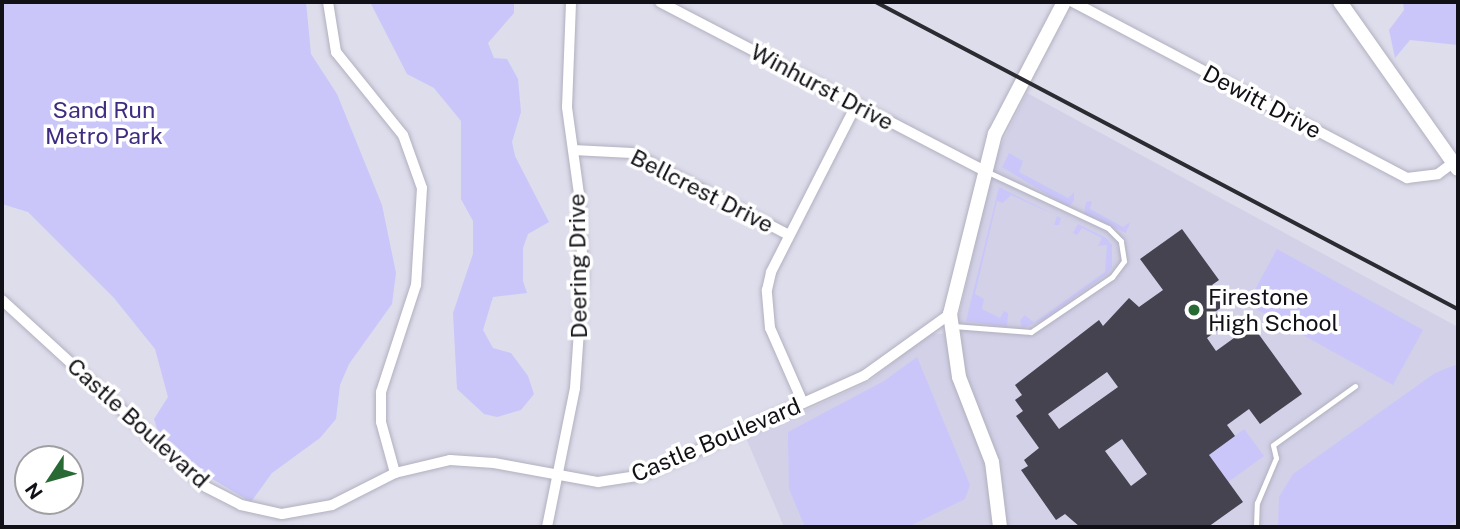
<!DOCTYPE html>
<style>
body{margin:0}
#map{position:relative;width:1460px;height:529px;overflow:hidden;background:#ddddec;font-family:"Public Sans",sans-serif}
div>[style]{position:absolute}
.built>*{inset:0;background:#d2d1e8}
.green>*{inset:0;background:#cac6fa}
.building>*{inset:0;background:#44434f}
.roads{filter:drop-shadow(0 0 2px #b1b0bf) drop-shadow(0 0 2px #b1b0bf)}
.service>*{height:5px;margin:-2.5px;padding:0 2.5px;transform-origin:2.5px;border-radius:2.5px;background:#fff}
.minor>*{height:10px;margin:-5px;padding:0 5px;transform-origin:5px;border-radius:5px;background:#fff}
.tertiary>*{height:14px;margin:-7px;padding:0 7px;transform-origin:7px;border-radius:7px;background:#fff}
.rail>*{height:3.5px;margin:-1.75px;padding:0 1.75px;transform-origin:1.75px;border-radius:1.75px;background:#2b2b32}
.dots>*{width:19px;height:19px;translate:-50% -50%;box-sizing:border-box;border:4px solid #fff;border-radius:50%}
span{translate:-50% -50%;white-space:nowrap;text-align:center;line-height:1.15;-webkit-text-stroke:7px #fff;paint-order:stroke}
.street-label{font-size:23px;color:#111016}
.park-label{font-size:23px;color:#3f2c80}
.poi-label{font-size:23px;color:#111016}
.left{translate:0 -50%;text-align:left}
.frame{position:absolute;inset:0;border:4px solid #111016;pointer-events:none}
.north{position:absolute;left:14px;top:445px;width:70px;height:70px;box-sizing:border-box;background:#fff;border:2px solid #a09fa2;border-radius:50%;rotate:234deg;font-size:19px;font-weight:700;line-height:28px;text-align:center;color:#111016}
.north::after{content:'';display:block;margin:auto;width:24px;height:32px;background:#296a34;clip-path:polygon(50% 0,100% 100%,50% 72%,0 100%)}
</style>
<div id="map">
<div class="built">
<div style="clip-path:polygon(1027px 93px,1458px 327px,1458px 527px,784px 527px,746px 438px,870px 381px,929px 333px,942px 334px,959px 316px,995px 157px)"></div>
</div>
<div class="green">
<div style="clip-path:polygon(2px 2px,306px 2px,311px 54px,337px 94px,382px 205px,396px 273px,392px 304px,349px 364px,340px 385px,336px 419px,320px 438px,272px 473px,251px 502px,199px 471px,159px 435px,154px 419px,168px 397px,155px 349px,114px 298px,28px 212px,2px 204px)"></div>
<div style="clip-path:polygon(370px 2px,514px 4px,514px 13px,488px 43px,494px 58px,507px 59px,518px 79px,521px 112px,512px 142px,515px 156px,549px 222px,528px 234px,523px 248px,523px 281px,527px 293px,493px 297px,483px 330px,493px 348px,511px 353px,528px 376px,534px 394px,521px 410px,497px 417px,484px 414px,457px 389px,453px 313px,473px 254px,473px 221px,461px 199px,461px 121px,434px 88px,407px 74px)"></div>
<div style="clip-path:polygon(1403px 2px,1458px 2px,1458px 45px,1410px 40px,1395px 58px,1389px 30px,1404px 10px)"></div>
<div style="clip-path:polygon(1009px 153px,1023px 161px,1019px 172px,1068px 198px,1074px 192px,1074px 201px,1068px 207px,1002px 167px)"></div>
<div style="clip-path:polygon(999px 187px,1061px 218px,1059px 225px,1054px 225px,1057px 216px,1011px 195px,1003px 203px,997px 201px,975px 294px,984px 299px,982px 309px,1000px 318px,1004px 311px,1008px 313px,1007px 327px,966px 321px)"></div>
<div style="clip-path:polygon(1092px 201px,1090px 209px,1123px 227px,1130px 222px,1126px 233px,1084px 214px,1086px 202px)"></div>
<div style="clip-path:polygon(1078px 224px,1106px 238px,1112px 245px,1112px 267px,1107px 274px,1043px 320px,1022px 328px,1020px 320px,1025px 315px,1034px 323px,1105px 272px,1107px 245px,1098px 246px,1102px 238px,1082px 228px,1077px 235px,1073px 233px)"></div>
<div style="clip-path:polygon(1277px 249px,1423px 330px,1393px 385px,1247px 304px)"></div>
<div style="clip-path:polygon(917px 357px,970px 485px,965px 499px,908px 527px,805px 527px,789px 489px,788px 432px,884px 381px)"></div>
<div style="clip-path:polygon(1458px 364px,1458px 518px,1446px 527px,1278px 527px,1279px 497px,1293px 474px,1435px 373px)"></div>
<div style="clip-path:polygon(1244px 429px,1264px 456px,1228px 482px,1209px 455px)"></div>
</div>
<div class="building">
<div style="clip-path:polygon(evenodd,1182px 229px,1219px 280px,1212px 285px,1226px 304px,1215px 312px,1224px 325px,1207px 338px,1216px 351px,1252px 325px,1302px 394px,1260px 424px,1249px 409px,1227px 425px,1235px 436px,1209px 455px,1243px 502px,1208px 527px,1080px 527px,1065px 514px,1056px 520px,1021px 470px,1028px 466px,1024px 460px,1039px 448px,1016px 416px,1023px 411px,1015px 400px,1022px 395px,1015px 385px,1099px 320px,1103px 326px,1129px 298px,1139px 307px,1163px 290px,1140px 259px,1182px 229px,1107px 372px,1118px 387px,1059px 429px,1048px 414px,1107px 372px,1182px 229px,1122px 439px,1147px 474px,1131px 486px,1105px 451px,1122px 439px)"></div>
</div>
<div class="roads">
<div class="service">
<div style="left:953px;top:326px;width:78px;rotate:4.4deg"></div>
<div style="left:1031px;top:332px;width:98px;rotate:-34.2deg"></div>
<div style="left:1112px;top:277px;width:20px;rotate:-53deg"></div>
<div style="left:1124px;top:261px;width:20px;rotate:-99deg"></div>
<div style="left:1121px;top:241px;width:18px;rotate:-135deg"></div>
<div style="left:1108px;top:228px;width:132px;rotate:-155deg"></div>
<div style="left:1256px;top:527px;width:24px;rotate:-88deg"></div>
<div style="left:1257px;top:503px;width:49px;rotate:-67.1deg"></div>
<div style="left:1276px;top:458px;width:13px;rotate:-103deg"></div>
<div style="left:1273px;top:445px;width:101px;rotate:-35.7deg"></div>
</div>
<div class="minor">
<div style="left:328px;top:2px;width:51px;rotate:80.9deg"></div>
<div style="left:336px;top:52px;width:107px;rotate:51.1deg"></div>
<div style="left:403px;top:135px;width:56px;rotate:70.3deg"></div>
<div style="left:422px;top:188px;width:97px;rotate:93.5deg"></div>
<div style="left:416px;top:285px;width:113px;rotate:108.1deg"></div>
<div style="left:381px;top:392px;width:30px;rotate:90deg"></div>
<div style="left:381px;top:422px;width:53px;rotate:74.6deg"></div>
<div style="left:660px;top:2px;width:366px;rotate:27.5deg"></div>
<div style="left:1073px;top:2px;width:378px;rotate:27.8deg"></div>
<div style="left:1407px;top:178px;width:31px;rotate:-7deg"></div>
<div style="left:1438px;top:174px;width:25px;rotate:-37deg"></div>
<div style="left:573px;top:150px;width:59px;rotate:2.9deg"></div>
<div style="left:632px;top:153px;width:177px;rotate:27.6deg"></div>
<div style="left:2px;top:300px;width:277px;rotate:42.5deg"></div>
<div style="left:206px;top:487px;width:39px;rotate:27deg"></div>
<div style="left:241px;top:505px;width:42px;rotate:12.4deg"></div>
<div style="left:282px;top:514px;width:51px;rotate:-10.2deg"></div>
<div style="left:332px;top:505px;width:71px;rotate:-26.9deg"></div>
<div style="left:395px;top:473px;width:57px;rotate:-13.3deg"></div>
<div style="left:450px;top:460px;width:44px;rotate:3.9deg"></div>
<div style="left:494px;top:463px;width:106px;rotate:10.4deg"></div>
<div style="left:598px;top:482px;width:46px;rotate:-8.8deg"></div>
<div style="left:643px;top:475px;width:243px;rotate:-24.2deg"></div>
<div style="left:865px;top:375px;width:105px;rotate:-35.7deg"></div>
<div style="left:803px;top:403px;width:82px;rotate:-113.7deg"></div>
<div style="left:770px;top:328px;width:38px;rotate:-95deg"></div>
<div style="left:767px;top:290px;width:18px;rotate:-77deg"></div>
<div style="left:771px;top:272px;width:187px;rotate:-63deg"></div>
<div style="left:547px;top:527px;width:142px;rotate:-78.6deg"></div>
<div style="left:575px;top:388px;width:113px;rotate:-86deg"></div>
<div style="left:583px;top:275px;width:81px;rotate:-92.8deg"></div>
<div style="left:579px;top:194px;width:88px;rotate:-97.9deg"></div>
<div style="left:567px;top:107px;width:105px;rotate:-87.8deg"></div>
</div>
<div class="tertiary">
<div style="left:1340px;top:2px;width:204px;rotate:54.8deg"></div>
<div style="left:1000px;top:527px;width:65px;rotate:-97deg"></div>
<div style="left:992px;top:462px;width:91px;rotate:-111.2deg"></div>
<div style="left:959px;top:377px;width:64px;rotate:-98.1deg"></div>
<div style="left:950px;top:314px;width:186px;rotate:-76deg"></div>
<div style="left:995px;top:134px;width:149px;rotate:-62.4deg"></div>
</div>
</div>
<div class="rail">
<div style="left:876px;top:2px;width:658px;rotate:27.81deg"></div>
</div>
<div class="dots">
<div style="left:1194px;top:310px;background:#296a34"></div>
</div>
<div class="street-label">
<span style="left:822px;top:87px;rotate:28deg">Winhurst Drive</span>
<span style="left:1262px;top:102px;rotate:28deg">Dewitt Drive</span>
<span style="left:702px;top:191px;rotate:27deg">Bellcrest Drive</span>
<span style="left:578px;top:266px;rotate:-91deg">Deering Drive</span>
<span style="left:138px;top:423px;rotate:42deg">Castle Boulevard</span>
<span style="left:716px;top:440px;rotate:-23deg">Castle Boulevard</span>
</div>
<div class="park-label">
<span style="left:104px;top:123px">Sand Run<br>Metro Park</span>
</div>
<div class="poi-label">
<span class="left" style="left:1208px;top:310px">Firestone<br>High School</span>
</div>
<div class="frame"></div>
<div class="north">N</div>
</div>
